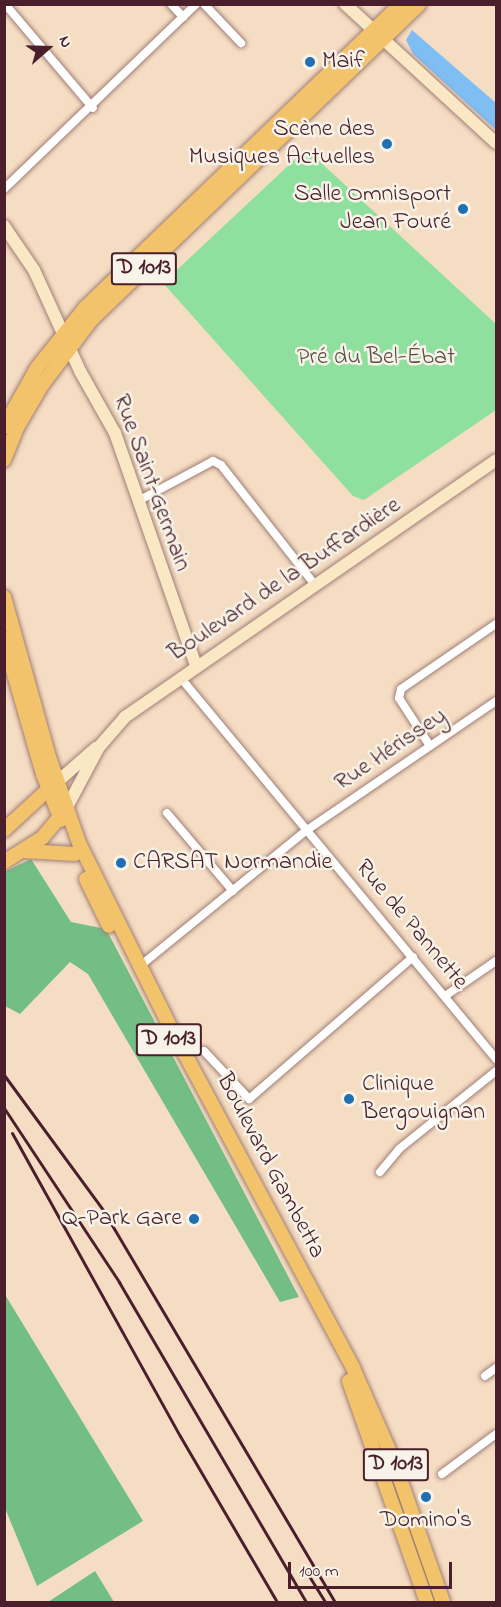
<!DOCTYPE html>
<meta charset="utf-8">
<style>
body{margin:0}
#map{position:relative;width:501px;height:1607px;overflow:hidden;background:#f5ddc3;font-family:"Indie Flower",sans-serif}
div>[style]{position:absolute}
.green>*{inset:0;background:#8fdf9e}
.forest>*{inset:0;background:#73be85}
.water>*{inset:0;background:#7fbef3}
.roads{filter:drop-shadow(0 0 2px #a07e77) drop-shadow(0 0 2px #a07e77)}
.street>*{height:8px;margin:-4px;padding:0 4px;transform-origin:4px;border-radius:4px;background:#fff}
.secondary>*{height:12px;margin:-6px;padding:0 6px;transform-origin:6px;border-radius:6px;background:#fae7c3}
.primary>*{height:14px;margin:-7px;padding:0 7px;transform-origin:7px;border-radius:7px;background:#f2c36a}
.rail>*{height:3px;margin:-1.5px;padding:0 1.5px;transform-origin:1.5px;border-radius:1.5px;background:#4a1f2b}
.dots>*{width:16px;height:16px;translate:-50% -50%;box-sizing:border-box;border:3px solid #f7f3e8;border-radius:50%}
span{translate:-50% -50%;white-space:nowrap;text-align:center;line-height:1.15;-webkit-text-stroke:5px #f7f3e8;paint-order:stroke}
.shield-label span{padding:2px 4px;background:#f7f3e8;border:2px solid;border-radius:4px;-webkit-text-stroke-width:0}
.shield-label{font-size:22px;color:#4a1f2b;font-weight:700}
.poi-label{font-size:24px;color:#4a1f2b}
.left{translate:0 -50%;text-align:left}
.right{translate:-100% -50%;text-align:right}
.park-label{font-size:24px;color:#5b4f48}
.street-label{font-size:24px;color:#4a1f2b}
.frame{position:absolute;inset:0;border:6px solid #4a1f2b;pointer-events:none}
.north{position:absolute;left:18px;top:18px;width:60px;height:60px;-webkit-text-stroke:4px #f7f3e8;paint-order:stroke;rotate:70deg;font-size:16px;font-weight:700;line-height:24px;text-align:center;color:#4a1f2b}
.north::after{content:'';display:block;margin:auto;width:21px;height:27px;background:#4a1f2b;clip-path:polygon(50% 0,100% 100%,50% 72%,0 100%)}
.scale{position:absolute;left:288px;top:1562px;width:164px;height:27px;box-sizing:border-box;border:3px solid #4a1f2b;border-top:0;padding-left:8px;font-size:18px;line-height:21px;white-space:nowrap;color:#4a1f2b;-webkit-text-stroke:4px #f7f3e8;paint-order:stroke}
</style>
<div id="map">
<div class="green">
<div style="clip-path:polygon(306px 149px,496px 324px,496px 410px,364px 500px,353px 496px,163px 283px)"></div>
</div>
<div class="forest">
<div style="clip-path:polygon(31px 859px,71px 922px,106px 929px,299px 1297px,280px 1302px,88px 974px,70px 962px,20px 1014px,5px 1006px,4px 872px)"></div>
<div style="clip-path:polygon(4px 1293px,143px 1521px,37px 1586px,5px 1508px)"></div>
<div style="clip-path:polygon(95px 1571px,114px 1602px,48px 1602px)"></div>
</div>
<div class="water">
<div style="clip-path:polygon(412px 30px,496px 103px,496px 130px,413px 54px,406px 40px)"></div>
</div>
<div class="roads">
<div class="street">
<div style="left:5px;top:4px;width:136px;rotate:49.8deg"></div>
<div style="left:171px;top:4px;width:18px;rotate:47deg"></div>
<div style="left:204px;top:4px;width:54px;rotate:46.5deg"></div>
<div style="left:4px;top:189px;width:267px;rotate:-43.9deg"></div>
<div style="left:138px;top:501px;width:85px;rotate:-28.1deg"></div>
<div style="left:213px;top:461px;width:9px;rotate:27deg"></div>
<div style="left:221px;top:465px;width:152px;rotate:51.9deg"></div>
<div style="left:180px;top:677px;width:496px;rotate:50.4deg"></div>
<div style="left:430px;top:746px;width:57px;rotate:-122.9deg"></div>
<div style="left:399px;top:698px;width:9px;rotate:-77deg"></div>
<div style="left:401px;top:689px;width:115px;rotate:-34.4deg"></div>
<div style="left:167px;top:813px;width:102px;rotate:49.8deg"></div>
<div style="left:140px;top:966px;width:215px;rotate:-39.2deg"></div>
<div style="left:307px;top:830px;width:229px;rotate:-34.3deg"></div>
<div style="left:445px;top:996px;width:62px;rotate:-34.5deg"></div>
<div style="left:204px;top:1051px;width:66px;rotate:46.8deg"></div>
<div style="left:249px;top:1099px;width:217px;rotate:-40.9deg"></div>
<div style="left:380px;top:1172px;width:30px;rotate:-50deg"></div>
<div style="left:399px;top:1149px;width:124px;rotate:-38.8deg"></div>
<div style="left:485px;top:1376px;width:14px;rotate:-36deg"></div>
<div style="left:442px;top:1474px;width:67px;rotate:-36.5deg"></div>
</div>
<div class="secondary">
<div style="left:345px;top:4px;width:205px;rotate:42.6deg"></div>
<div style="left:4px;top:226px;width:53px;rotate:55.7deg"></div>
<div style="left:34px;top:270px;width:111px;rotate:65.5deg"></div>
<div style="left:80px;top:371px;width:71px;rotate:60.6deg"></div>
<div style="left:115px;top:433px;width:247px;rotate:70.8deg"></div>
<div style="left:57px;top:782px;width:52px;rotate:-41.1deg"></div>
<div style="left:66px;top:809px;width:70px;rotate:-62deg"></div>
<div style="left:99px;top:747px;width:40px;rotate:-49deg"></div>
<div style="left:125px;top:717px;width:451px;rotate:-34.7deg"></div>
</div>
<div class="primary">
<div style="left:4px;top:427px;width:68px;rotate:-60.8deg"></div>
<div style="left:37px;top:368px;width:77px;rotate:-51.3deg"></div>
<div style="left:85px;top:308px;width:438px;rotate:-43.9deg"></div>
<div style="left:4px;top:460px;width:37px;rotate:-68deg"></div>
<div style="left:18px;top:426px;width:48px;rotate:-59.7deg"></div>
<div style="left:42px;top:385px;width:83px;rotate:-52.9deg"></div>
<div style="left:92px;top:319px;width:454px;rotate:-43.9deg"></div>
<div style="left:4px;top:597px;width:163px;rotate:74.3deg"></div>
<div style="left:48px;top:754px;width:94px;rotate:70.8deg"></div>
<div style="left:79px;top:843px;width:207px;rotate:63.6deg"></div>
<div style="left:171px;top:1028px;width:386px;rotate:61.8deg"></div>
<div style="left:353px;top:1368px;width:99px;rotate:66.3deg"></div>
<div style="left:393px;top:1459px;width:151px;rotate:70.7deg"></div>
<div style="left:4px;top:639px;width:141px;rotate:73.9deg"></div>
<div style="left:43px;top:774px;width:49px;rotate:68.6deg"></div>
<div style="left:4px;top:830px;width:67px;rotate:-42.6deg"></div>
<div style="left:24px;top:851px;width:51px;rotate:3.4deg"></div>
<div style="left:4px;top:862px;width:45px;rotate:-32.3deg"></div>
<div style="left:42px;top:838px;width:34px;rotate:-50deg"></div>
<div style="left:86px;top:879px;width:52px;rotate:63.9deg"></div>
<div style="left:349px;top:1381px;width:234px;rotate:70.6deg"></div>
</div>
</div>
<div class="rail">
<div style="left:4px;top:1075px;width:167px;rotate:53.7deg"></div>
<div style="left:103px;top:1210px;width:456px;rotate:59.4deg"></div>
<div style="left:4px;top:1108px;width:209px;rotate:56.5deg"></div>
<div style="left:119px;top:1282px;width:371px;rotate:59.7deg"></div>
<div style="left:12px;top:1133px;width:346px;rotate:61deg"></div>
<div style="left:180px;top:1436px;width:192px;rotate:59.7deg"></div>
<div style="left:304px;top:1568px;width:40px;rotate:58deg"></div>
</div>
<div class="dots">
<div style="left:310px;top:62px;background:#1f6fb2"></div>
<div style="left:387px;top:144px;background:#1f6fb2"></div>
<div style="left:463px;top:209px;background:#1f6fb2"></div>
<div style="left:121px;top:863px;background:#1f6fb2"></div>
<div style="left:349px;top:1099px;background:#1f6fb2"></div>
<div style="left:194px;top:1219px;background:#1f6fb2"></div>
<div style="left:426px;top:1497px;background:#1f6fb2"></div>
</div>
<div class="shield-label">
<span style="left:144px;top:269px">D 1013</span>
<span style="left:169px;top:1040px">D 1013</span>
<span style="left:396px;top:1465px">D 1013</span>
</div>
<div class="poi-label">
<span class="left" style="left:322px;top:62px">Maif</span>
<span class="right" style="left:375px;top:144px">Scène des<br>Musiques Actuelles</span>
<span class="right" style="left:451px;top:209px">Salle Omnisport<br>Jean Fouré</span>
<span class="left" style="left:133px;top:863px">CARSAT Normandie</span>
<span class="left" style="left:362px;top:1099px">Clinique<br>Bergouignan</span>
<span class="right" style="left:182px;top:1219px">Q-Park Gare</span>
<span style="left:426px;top:1521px">Domino's</span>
</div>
<div class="park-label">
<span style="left:376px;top:358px">Pré du Bel-Ébat</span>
</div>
<div class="street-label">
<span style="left:151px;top:483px;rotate:70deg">Rue Saint-Germain</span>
<span style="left:285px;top:580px;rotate:-34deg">Boulevard de la Buffardière</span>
<span style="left:391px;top:750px;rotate:-34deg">Rue Hérissey</span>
<span style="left:411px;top:925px;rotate:50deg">Rue de Pannette</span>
<span style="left:270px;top:1166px;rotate:62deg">Boulevard Gambetta</span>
</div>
<div class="frame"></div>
<div class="north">N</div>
<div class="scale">100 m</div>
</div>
